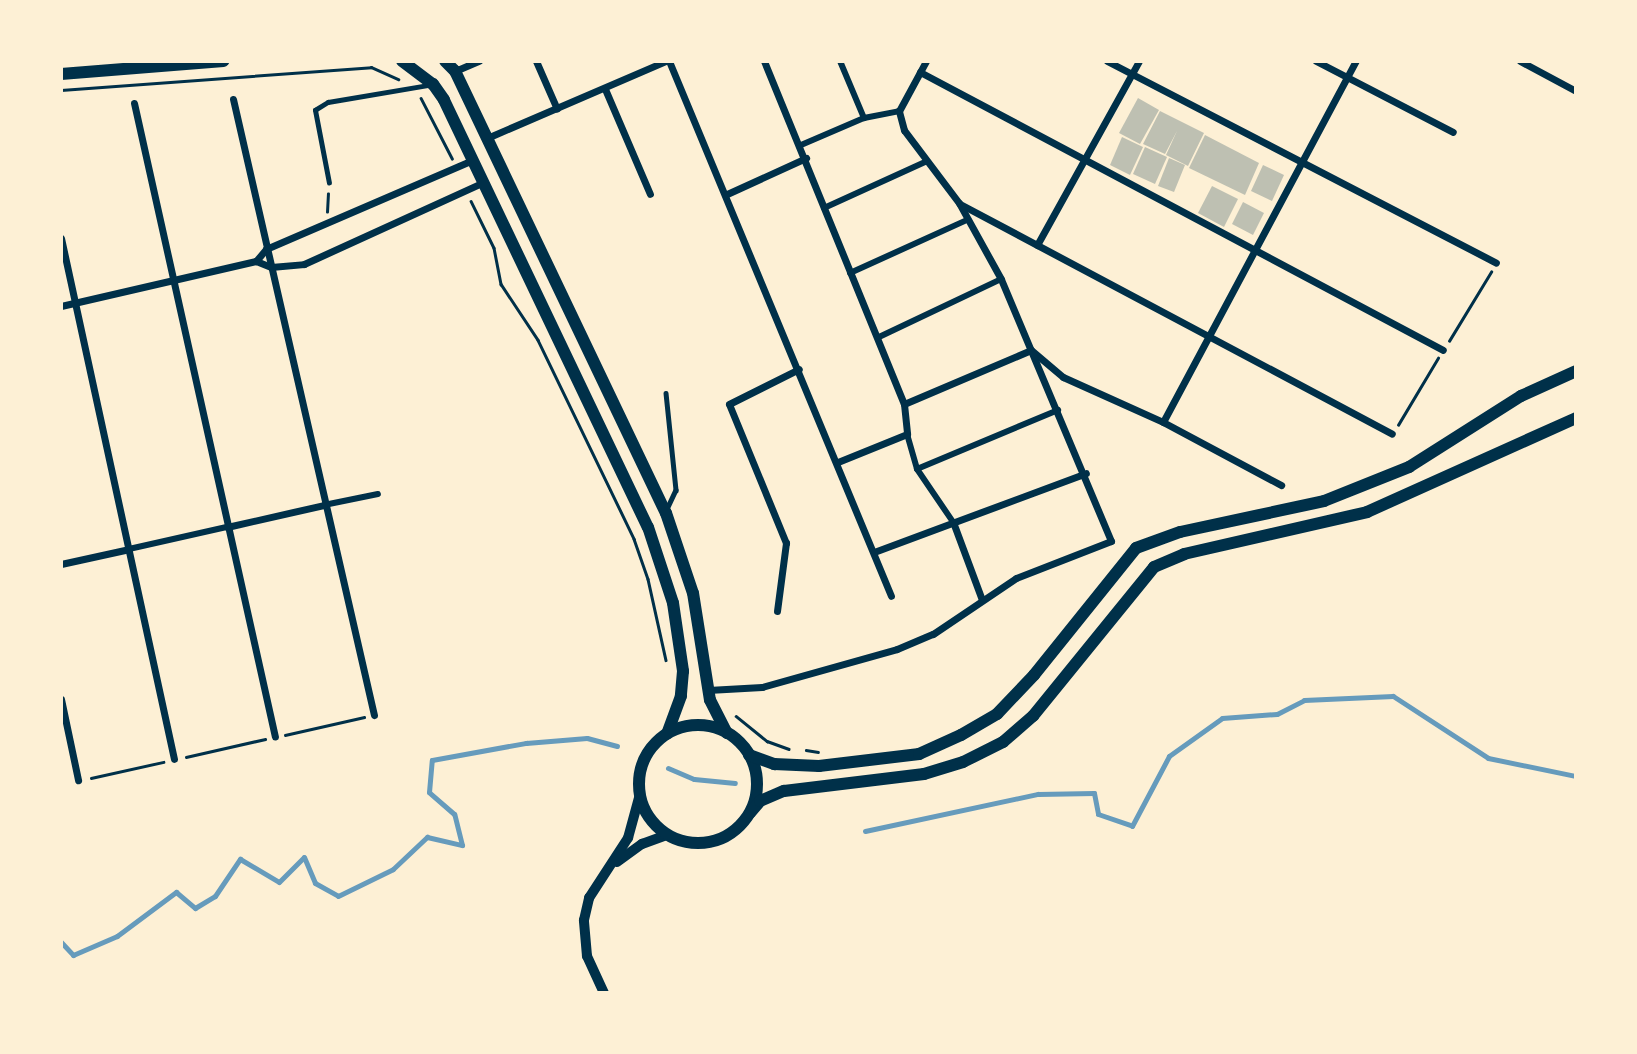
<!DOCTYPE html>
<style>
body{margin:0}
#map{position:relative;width:1637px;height:1054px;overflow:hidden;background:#fdf0d5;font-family:"Noto Sans",sans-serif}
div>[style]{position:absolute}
.stream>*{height:5px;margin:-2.5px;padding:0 2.5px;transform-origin:2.5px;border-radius:2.5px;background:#669bbc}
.building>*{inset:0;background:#bec0b2}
.path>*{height:2.5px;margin:-1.25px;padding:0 1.25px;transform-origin:1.25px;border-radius:1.25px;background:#003049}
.service>*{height:4.5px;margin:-2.25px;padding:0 2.25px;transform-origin:2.25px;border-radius:2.25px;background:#003049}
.pedestrian>*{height:6px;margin:-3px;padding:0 3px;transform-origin:3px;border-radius:3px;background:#003049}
.minor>*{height:7px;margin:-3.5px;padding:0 3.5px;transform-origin:3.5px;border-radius:3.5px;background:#003049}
.tertiary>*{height:10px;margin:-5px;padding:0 5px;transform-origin:5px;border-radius:5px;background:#003049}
.primary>*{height:12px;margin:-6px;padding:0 6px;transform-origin:6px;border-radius:6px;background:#003049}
.primary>.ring{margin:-6px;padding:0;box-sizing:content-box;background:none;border:12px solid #003049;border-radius:50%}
span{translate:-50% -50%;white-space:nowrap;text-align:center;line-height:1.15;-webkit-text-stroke:7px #fdf0d5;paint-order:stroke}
.frame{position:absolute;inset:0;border:63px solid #fdf0d5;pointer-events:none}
</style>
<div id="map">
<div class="stream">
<div style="left:668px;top:768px;width:28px;rotate:23deg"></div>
<div style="left:694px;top:779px;width:41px;rotate:5.6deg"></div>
<div style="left:865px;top:831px;width:177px;rotate:-12.1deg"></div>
<div style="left:1038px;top:794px;width:56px;rotate:-1deg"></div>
<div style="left:1094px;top:793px;width:21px;rotate:79deg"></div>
<div style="left:1098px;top:814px;width:36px;rotate:19deg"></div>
<div style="left:1132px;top:826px;width:79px;rotate:-62.1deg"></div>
<div style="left:1169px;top:756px;width:65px;rotate:-35.6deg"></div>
<div style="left:1222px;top:718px;width:55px;rotate:-4.2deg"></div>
<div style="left:1277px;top:714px;width:30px;rotate:-27deg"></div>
<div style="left:1304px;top:700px;width:89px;rotate:-2.6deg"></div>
<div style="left:1393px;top:696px;width:113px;rotate:33.1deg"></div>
<div style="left:1488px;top:758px;width:90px;rotate:11.6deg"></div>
<div style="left:61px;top:942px;width:18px;rotate:47deg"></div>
<div style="left:73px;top:955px;width:48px;rotate:-23.4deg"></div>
<div style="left:117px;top:936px;width:74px;rotate:-36.7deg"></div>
<div style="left:176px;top:892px;width:25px;rotate:40deg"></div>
<div style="left:195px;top:908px;width:23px;rotate:-31deg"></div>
<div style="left:215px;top:896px;width:45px;rotate:-56deg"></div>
<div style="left:240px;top:859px;width:45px;rotate:30.5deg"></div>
<div style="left:279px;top:882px;width:35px;rotate:-45deg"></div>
<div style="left:304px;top:857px;width:28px;rotate:67deg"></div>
<div style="left:315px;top:883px;width:26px;rotate:29deg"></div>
<div style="left:338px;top:896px;width:61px;rotate:-26.1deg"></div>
<div style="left:393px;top:869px;width:47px;rotate:-43.3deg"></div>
<div style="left:427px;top:837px;width:36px;rotate:13deg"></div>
<div style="left:462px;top:845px;width:32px;rotate:-104deg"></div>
<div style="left:454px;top:814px;width:33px;rotate:-139deg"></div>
<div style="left:429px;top:792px;width:32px;rotate:-85deg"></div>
<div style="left:432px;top:760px;width:96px;rotate:-10.3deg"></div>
<div style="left:526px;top:743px;width:61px;rotate:-4.7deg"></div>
<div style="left:587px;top:738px;width:31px;rotate:15deg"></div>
</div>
<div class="building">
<div style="clip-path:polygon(1138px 98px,1159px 110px,1140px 144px,1119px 133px)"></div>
<div style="clip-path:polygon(1160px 111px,1204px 133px,1188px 166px,1166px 155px,1177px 131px,1165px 154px,1143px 144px)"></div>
<div style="clip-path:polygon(1205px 135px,1259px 163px,1245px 195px,1189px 168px)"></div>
<div style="clip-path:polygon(1122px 137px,1143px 147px,1130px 175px,1110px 165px)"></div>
<div style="clip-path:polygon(1145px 147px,1167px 157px,1155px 184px,1133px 174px)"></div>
<div style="clip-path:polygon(1169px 158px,1185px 165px,1174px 192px,1158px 186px)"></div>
<div style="clip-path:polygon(1263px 165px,1284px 175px,1272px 201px,1251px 191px)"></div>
<div style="clip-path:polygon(1212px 186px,1238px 199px,1224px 227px,1198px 213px)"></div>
<div style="clip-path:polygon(1243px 202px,1264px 213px,1253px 235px,1232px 224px)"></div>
</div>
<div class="path">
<div style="left:61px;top:90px;width:311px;rotate:-4.2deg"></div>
<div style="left:371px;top:67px;width:30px;rotate:24deg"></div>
<div style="left:421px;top:98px;width:68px;rotate:62.7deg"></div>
<div style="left:471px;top:201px;width:52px;rotate:63.9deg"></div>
<div style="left:494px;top:248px;width:37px;rotate:79deg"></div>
<div style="left:501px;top:284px;width:67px;rotate:56.5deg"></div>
<div style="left:538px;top:340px;width:221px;rotate:64.2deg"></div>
<div style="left:634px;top:539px;width:42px;rotate:70.7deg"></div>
<div style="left:648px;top:579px;width:83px;rotate:77.5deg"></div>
<div style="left:327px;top:212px;width:18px;rotate:-87deg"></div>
<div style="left:1449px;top:341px;width:81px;rotate:-58.7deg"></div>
<div style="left:1398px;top:425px;width:78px;rotate:-59.2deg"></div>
<div style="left:736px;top:716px;width:40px;rotate:39deg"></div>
<div style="left:767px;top:741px;width:23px;rotate:20deg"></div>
<div style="left:285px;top:735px;width:81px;rotate:-12.8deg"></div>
<div style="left:806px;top:750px;width:12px;rotate:9deg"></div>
<div style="left:186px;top:757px;width:81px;rotate:-12.8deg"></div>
<div style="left:91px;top:778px;width:74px;rotate:-12.5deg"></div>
</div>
<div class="service">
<div style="left:329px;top:183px;width:74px;rotate:-100.9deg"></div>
<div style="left:315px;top:110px;width:15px;rotate:-32deg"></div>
<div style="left:328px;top:102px;width:102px;rotate:-9.6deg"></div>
<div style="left:666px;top:393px;width:98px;rotate:84.1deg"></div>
<div style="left:676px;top:490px;width:21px;rotate:115deg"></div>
</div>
<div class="pedestrian">
<div style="left:840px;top:61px;width:62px;rotate:67.2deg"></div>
<div style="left:801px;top:145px;width:69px;rotate:-23.2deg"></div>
<div style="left:864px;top:118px;width:36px;rotate:-11deg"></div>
<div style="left:824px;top:208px;width:111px;rotate:-24.5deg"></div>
<div style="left:850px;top:273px;width:128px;rotate:-24.4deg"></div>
<div style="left:879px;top:337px;width:135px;rotate:-25.4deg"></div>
<div style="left:907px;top:434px;width:36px;rotate:74deg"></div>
<div style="left:917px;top:469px;width:64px;rotate:55.8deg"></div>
<div style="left:917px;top:469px;width:153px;rotate:-22.7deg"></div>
<div style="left:324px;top:505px;width:55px;rotate:-11.5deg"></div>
<div style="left:129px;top:549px;width:100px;rotate:-12.7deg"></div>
</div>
<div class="minor">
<div style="left:536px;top:61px;width:52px;rotate:66.4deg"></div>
<div style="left:669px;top:61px;width:579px;rotate:67.46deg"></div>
<div style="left:764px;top:61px;width:370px;rotate:67.8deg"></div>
<div style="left:904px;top:404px;width:30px;rotate:84deg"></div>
<div style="left:907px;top:434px;width:74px;rotate:157.9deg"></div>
<div style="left:1107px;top:61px;width:438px;rotate:27.4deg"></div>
<div style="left:1316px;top:61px;width:154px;rotate:27.4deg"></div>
<div style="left:1520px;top:61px;width:64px;rotate:28.2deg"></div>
<div style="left:455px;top:71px;width:26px;rotate:-23deg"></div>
<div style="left:920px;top:72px;width:592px;rotate:27.99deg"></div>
<div style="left:605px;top:89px;width:114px;rotate:66.8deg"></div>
<div style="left:233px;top:99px;width:632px;rotate:77.11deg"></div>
<div style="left:134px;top:103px;width:649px;rotate:77.46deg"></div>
<div style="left:487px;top:138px;width:195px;rotate:-23.3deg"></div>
<div style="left:727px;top:194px;width:87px;rotate:-24.5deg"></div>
<div style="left:960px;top:204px;width:489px;rotate:28deg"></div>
<div style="left:61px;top:238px;width:533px;rotate:77.76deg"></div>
<div style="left:1037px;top:245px;width:210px;rotate:-61deg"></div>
<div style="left:256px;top:261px;width:16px;rotate:-50deg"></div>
<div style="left:266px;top:249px;width:225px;rotate:-23.3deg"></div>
<div style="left:61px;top:306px;width:200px;rotate:-13deg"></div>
<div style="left:256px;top:261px;width:16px;rotate:22deg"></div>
<div style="left:271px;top:267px;width:33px;rotate:-5deg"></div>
<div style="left:304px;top:264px;width:198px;rotate:-24.5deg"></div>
<div style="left:904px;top:404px;width:138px;rotate:-23deg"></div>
<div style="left:1031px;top:350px;width:42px;rotate:40.2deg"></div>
<div style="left:1063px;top:377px;width:110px;rotate:24.2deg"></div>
<div style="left:1163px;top:422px;width:134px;rotate:28.1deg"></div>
<div style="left:1163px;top:422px;width:409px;rotate:-61.9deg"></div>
<div style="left:953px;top:522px;width:83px;rotate:69.6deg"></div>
<div style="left:227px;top:527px;width:99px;rotate:-12.8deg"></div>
<div style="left:874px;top:552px;width:226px;rotate:-20.4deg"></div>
<div style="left:61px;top:564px;width:70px;rotate:-12.4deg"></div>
<div style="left:777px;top:611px;width:69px;rotate:-82.5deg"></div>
<div style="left:786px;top:543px;width:150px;rotate:-112.3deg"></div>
<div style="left:729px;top:404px;width:78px;rotate:-26.6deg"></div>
<div style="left:708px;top:690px;width:54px;rotate:-3.2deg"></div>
<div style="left:762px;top:687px;width:140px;rotate:-15.7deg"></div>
<div style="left:897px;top:649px;width:39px;rotate:-23deg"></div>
<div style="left:933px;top:634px;width:100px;rotate:-34deg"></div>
<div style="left:1016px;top:578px;width:102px;rotate:-21.3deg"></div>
<div style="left:1111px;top:541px;width:284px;rotate:-112.8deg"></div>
<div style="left:1001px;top:279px;width:87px;rotate:-118.9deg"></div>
<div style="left:959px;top:203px;width:91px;rotate:-127deg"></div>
<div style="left:904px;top:130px;width:20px;rotate:-105deg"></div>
<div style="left:899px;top:111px;width:57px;rotate:-61.6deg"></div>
<div style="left:61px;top:699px;width:83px;rotate:78.1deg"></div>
</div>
<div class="tertiary">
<div style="left:617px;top:862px;width:31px;rotate:-36deg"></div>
<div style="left:642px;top:844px;width:27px;rotate:-20deg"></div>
<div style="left:604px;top:993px;width:41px;rotate:-114.7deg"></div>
<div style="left:587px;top:956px;width:36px;rotate:-95deg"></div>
<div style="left:584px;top:920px;width:23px;rotate:-77deg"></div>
<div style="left:589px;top:898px;width:72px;rotate:-57deg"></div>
<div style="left:628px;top:838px;width:46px;rotate:-74.7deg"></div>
</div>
<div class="primary">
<div style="left:402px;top:61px;width:39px;rotate:37deg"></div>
<div style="left:433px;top:84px;width:19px;rotate:55deg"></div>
<div style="left:444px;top:100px;width:473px;rotate:64.5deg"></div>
<div style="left:648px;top:527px;width:80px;rotate:71.8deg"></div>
<div style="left:673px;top:603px;width:69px;rotate:81.6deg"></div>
<div style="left:683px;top:671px;width:25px;rotate:95deg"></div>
<div style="left:681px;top:696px;width:40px;rotate:110.2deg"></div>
<div style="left:445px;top:61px;width:14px;rotate:45deg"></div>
<div style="left:455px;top:71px;width:490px;rotate:64.5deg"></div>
<div style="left:666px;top:513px;width:84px;rotate:71.4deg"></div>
<div style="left:693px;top:593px;width:108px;rotate:81deg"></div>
<div style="left:710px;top:700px;width:37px;rotate:63deg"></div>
<div style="left:61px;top:74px;width:163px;rotate:-4.6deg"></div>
<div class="ring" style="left:639px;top:725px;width:106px;height:106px"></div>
<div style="left:749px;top:755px;width:27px;rotate:20deg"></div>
<div style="left:774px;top:764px;width:45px;rotate:2.5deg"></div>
<div style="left:819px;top:766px;width:101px;rotate:-6.8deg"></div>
<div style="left:919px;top:754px;width:46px;rotate:-24.3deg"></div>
<div style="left:961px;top:735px;width:42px;rotate:-30.3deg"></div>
<div style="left:997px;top:714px;width:54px;rotate:-46.5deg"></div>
<div style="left:1034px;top:675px;width:163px;rotate:-51.2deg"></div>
<div style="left:1136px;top:548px;width:47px;rotate:-20deg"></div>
<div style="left:1180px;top:532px;width:147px;rotate:-12.1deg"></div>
<div style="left:1324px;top:501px;width:92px;rotate:-21.8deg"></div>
<div style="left:1409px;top:467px;width:133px;rotate:-32.4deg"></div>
<div style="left:1521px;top:396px;width:60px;rotate:-24.4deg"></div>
<div style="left:750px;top:813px;width:16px;rotate:-50deg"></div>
<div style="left:760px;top:801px;width:26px;rotate:-23deg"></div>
<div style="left:784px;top:791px;width:141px;rotate:-6.9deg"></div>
<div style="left:924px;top:774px;width:41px;rotate:-17.1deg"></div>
<div style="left:963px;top:762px;width:45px;rotate:-26.6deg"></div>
<div style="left:1003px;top:742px;width:40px;rotate:-41deg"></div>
<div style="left:1033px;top:716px;width:192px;rotate:-50.9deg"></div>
<div style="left:1154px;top:567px;width:33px;rotate:-23deg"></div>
<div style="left:1184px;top:554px;width:188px;rotate:-12.9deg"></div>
<div style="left:1367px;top:512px;width:229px;rotate:-24.2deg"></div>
</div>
<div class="frame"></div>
</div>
